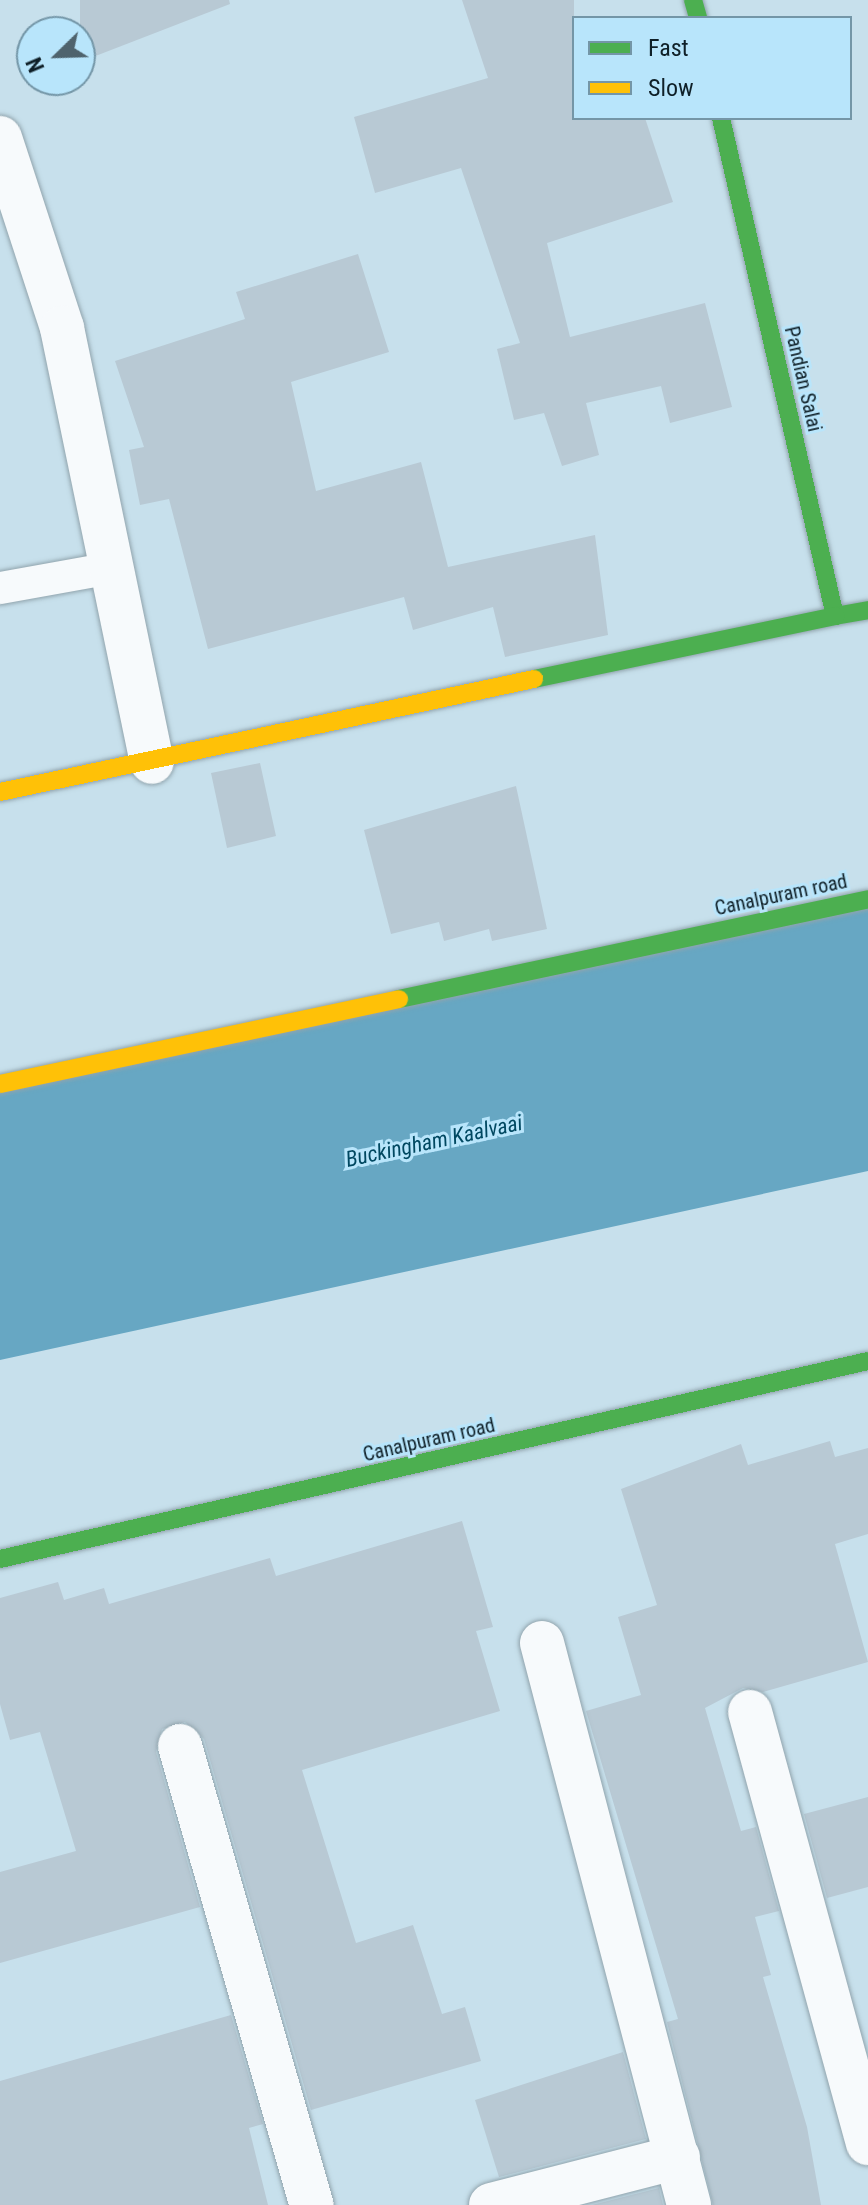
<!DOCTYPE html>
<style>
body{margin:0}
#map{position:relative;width:868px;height:2205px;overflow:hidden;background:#c7e0ec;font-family:"Roboto Condensed",sans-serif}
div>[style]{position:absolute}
.water>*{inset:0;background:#67a7c3}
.building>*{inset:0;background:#b8c9d4}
.roads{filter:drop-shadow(0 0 2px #91a4ad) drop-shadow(0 0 2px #91a4ad)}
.lane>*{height:32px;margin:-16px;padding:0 16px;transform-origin:16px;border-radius:16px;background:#f7fafc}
.street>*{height:44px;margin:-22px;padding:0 22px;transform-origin:22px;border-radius:22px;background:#f7fafc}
.fast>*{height:18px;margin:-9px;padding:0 9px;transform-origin:9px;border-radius:9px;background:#4caf50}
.slow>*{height:18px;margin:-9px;padding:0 9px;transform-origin:9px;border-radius:9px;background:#ffc107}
span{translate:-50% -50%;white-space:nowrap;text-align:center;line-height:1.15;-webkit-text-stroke:6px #b8e5fb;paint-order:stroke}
.street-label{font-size:20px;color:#0f2028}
.water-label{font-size:22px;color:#004861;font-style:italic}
.legend{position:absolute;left:572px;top:16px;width:280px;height:104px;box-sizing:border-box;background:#b8e5fb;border:2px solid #7496a7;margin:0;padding:10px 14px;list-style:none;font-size:24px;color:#0f2028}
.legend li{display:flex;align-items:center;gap:16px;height:40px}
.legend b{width:40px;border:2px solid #7496a7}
.north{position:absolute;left:16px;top:16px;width:80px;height:80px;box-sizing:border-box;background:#b8e5fb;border:2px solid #7496a7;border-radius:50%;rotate:247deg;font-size:22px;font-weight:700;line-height:32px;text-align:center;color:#0f2028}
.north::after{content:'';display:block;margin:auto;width:28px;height:36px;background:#4f636d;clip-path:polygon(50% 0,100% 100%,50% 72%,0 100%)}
</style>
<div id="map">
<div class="water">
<div style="clip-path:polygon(868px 900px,868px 1171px,0 1360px,0 1092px)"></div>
</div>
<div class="building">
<div style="clip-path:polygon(80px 0,229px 0,230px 4px,80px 62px)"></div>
<div style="clip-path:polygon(462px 0,574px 0,574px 118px,645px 118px,673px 202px,547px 243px,570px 337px,705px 303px,732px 407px,670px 423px,661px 386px,586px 403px,599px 455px,562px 466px,544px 413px,514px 420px,497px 349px,520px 343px,461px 168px,375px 193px,354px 117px,488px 78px)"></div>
<div style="clip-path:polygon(358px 254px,389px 352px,291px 382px,316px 491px,421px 462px,448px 567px,595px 535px,608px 635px,505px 657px,493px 607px,413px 630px,404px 597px,208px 649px,169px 499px,140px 505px,129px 450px,144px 447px,115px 361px,245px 319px,236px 292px)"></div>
<div style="clip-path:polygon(260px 763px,276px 836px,227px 848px,211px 773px)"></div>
<div style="clip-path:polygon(516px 786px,547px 929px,492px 941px,489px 929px,444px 941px,439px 922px,391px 934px,364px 830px)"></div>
<div style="clip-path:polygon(830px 1441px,835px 1457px,868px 1448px,868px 1534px,835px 1544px,868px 1662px,763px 1692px,743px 1688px,705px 1708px,741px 1831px,756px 1827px,779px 1911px,755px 1917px,771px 1975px,763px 1977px,807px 2127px,821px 2205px,713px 2205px,667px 2022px,678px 2019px,586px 1711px,641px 1695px,618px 1617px,657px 1605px,621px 1489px,741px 1444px,748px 1465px)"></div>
<div style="clip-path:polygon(462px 1521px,493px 1627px,476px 1631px,500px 1711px,302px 1770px,356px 1943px,413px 1925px,442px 2014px,465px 2007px,481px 2061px,311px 2110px,204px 1739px,185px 1722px,162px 1729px,156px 1752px,200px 1907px,0 1963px,0 1872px,76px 1851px,40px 1732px,10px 1740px,0 1704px,0 1598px,58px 1582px,64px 1600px,104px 1588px,109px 1604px,270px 1558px,276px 1576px)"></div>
<div style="clip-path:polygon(868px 1797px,868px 1887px,827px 1898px,804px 1814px)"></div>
<div style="clip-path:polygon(231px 2015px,263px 2124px,249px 2128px,268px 2205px,0 2205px,0 2081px)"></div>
<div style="clip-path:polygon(623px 2052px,646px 2139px,499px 2177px,475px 2100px)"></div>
<div style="clip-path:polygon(659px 2188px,663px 2205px,592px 2205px)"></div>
</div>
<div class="roads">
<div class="lane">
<div style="left:0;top:588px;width:113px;rotate:-10.2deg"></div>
</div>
<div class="street">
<div style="left:0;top:138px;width:200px;rotate:71.9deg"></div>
<div style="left:62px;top:328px;width:443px;rotate:78.3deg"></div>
<div style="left:542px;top:1643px;width:581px;rotate:75.34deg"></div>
<div style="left:750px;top:1712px;width:447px;rotate:74.7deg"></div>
<div style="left:180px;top:1746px;width:478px;rotate:74deg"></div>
<div style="left:491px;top:2205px;width:193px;rotate:-14.4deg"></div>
</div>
<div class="fast">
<div style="left:693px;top:0;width:19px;rotate:74deg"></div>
<div style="left:721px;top:118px;width:511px;rotate:77.11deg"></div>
<div style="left:835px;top:616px;width:34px;rotate:-10deg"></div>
<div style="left:534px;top:679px;width:308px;rotate:-11.8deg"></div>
<div style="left:399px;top:999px;width:480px;rotate:-12deg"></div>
<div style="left:0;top:1559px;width:890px;rotate:-12.85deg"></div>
</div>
<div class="slow">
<div style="left:0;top:792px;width:546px;rotate:-11.95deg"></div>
<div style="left:0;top:1084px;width:408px;rotate:-12deg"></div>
</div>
</div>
<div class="street-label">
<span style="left:803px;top:379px;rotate:77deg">Pandian Salai</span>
<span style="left:781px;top:895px;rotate:-12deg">Canalpuram road</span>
<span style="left:429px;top:1440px;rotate:-13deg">Canalpuram road</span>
</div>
<div class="water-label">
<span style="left:434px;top:1141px;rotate:-12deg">Buckingham Kaalvaai</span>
</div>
<ul class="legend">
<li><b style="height:10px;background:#4caf50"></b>Fast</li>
<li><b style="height:10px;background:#ffc107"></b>Slow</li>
</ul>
<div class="north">N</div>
</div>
